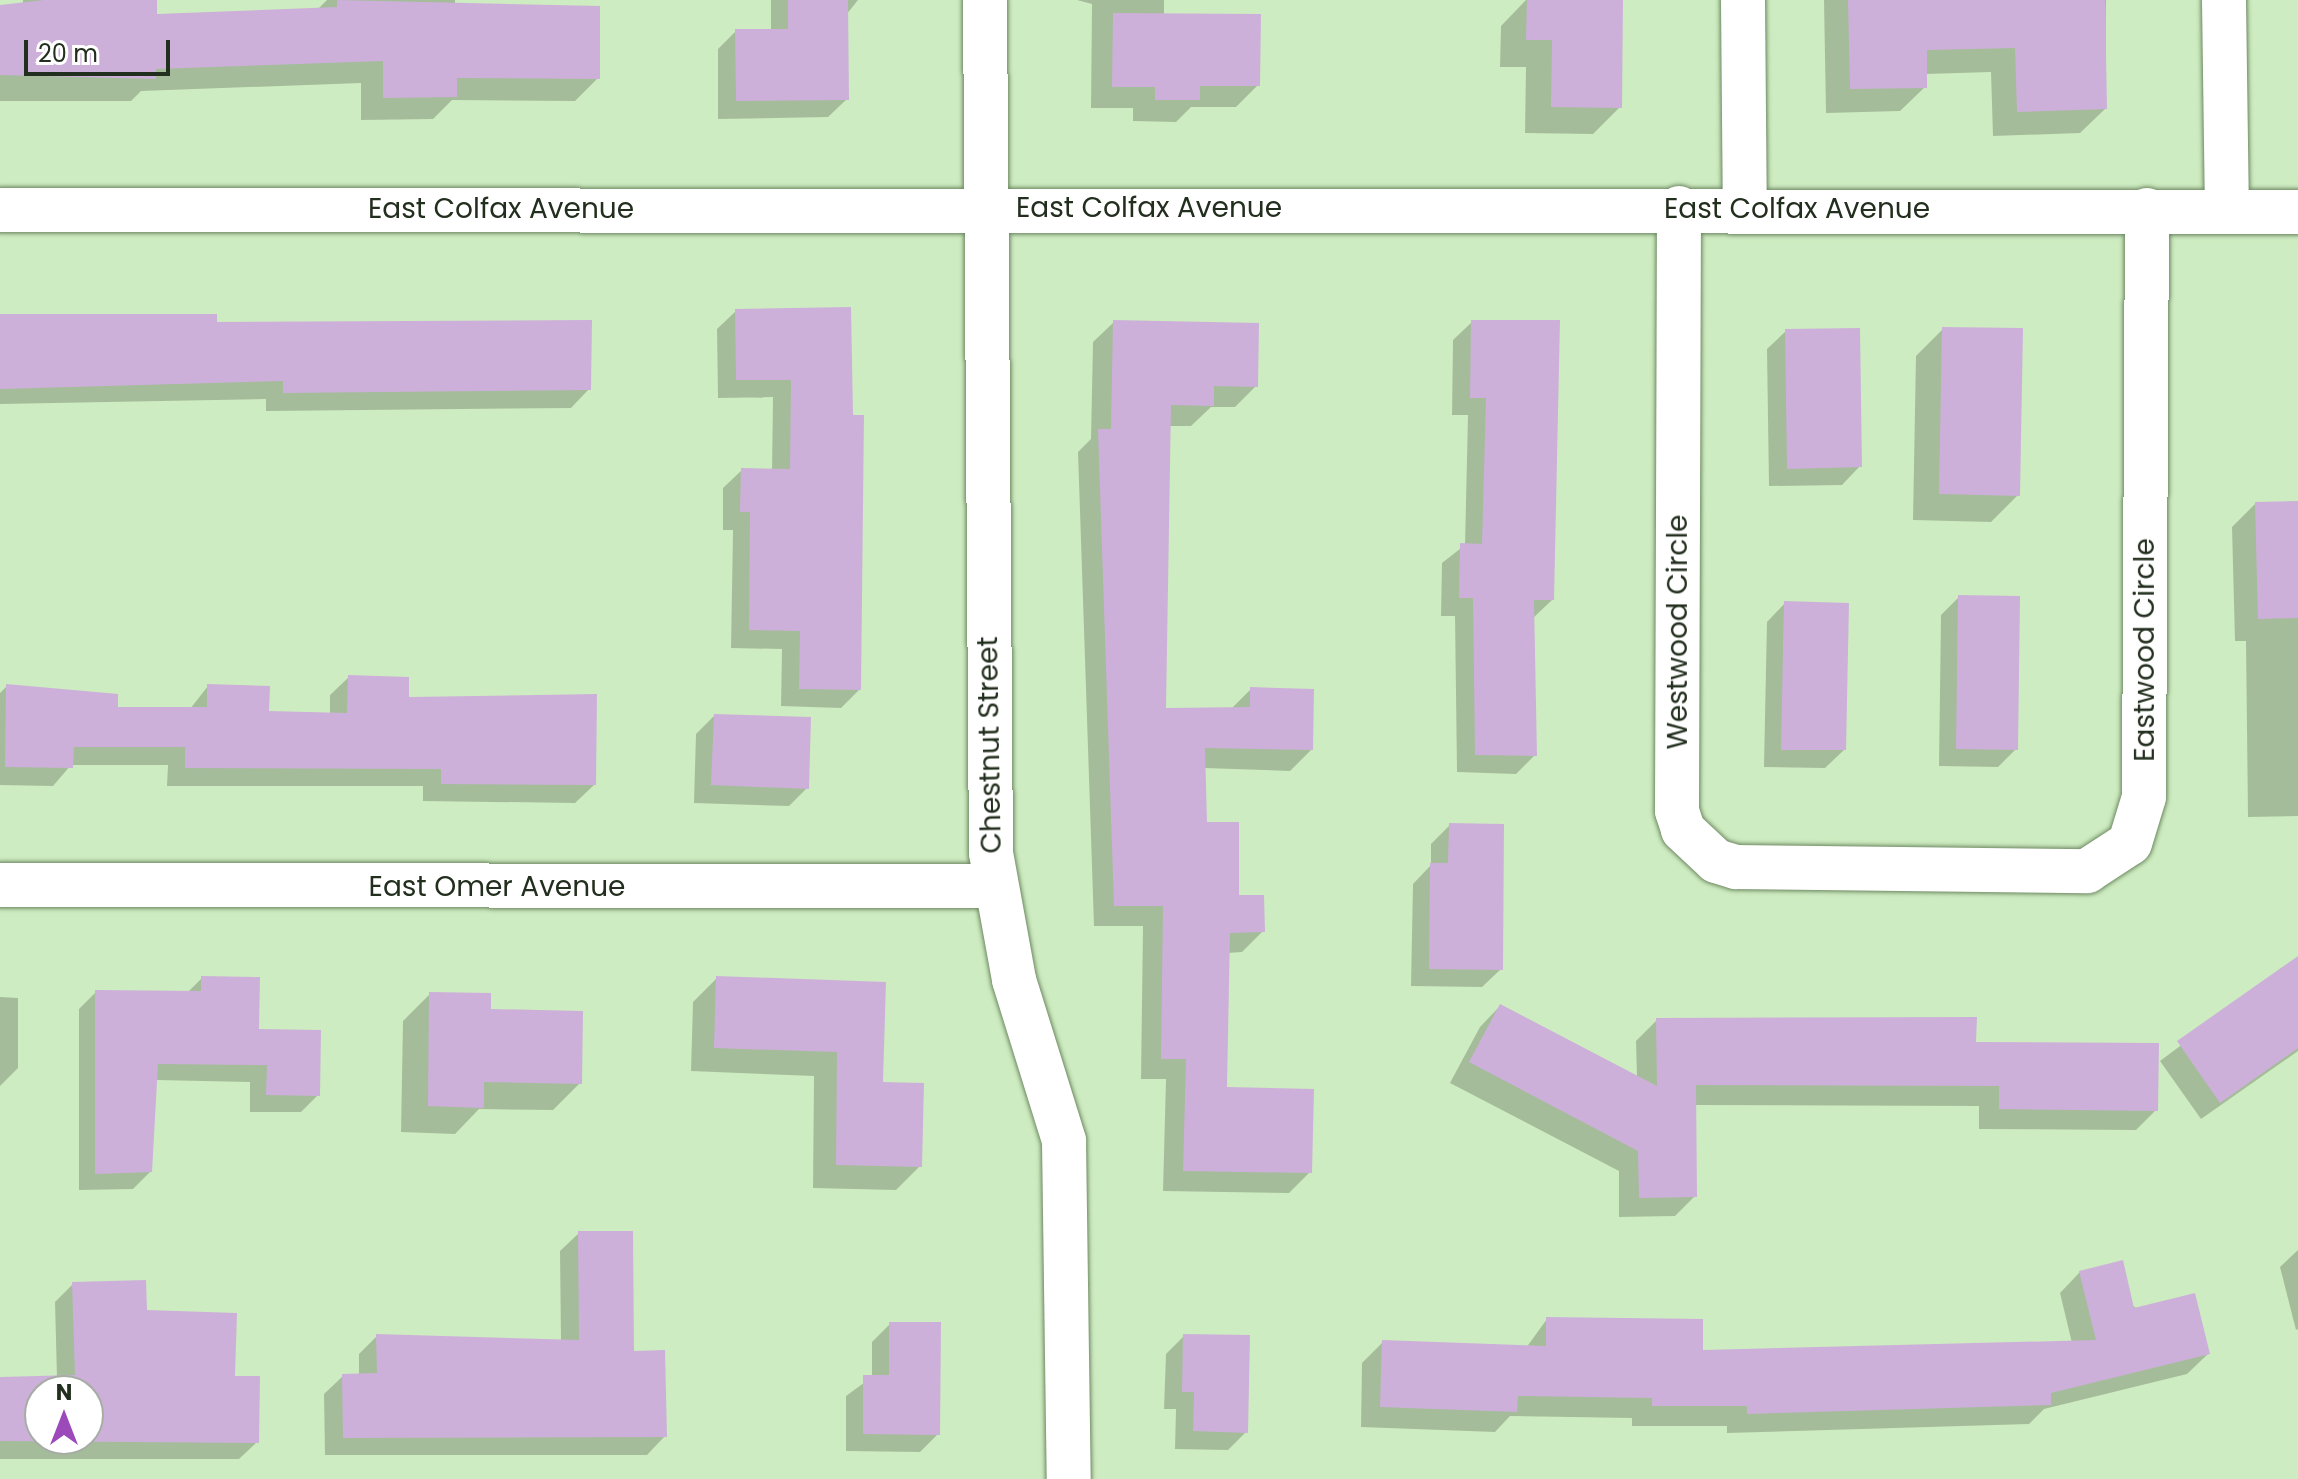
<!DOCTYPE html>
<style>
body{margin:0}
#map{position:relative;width:2298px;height:1479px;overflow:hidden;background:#ceecc1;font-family:Poppins,sans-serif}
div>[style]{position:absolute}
.shadow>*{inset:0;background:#0003}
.building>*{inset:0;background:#cdb0d9}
.roads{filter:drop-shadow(0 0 2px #6e8962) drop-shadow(0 0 2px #6e8962)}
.minor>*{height:44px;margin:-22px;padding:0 22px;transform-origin:22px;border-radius:22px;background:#fff}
span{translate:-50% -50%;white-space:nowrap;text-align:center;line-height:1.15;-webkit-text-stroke:7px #fff;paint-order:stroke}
.street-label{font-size:28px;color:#232f1e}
.north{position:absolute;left:24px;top:1375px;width:80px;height:80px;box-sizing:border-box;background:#fff;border:2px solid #a7aca5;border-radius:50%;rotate:0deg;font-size:22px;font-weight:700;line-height:32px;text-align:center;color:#232f1e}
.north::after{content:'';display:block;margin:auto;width:28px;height:36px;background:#9c4ab9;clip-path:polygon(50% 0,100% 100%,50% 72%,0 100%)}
.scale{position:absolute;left:24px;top:40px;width:146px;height:36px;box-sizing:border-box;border:4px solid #232f1e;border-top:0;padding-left:10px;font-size:24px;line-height:28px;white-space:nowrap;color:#232f1e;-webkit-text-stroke:6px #fff;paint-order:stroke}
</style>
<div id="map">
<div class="shadow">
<div style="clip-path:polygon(23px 0,155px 0,155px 16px,317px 10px,327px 0,455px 0,455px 7px,598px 78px,575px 101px,452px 100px,433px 119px,361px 120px,361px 83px,141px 91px,131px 101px,0 101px,0 7px,23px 7px)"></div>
<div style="clip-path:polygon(771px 0,858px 0,846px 15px,847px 99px,828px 117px,718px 119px,718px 49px,736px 31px,771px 31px)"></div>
<div style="clip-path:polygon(1077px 0,1164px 0,1164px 15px,1258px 85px,1236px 107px,1191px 107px,1176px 122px,1133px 121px,1133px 108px,1091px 108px,1092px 4px)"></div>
<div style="clip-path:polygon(1526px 0,1620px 0,1620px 107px,1593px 134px,1525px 133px,1526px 67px,1500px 67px,1501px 26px)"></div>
<div style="clip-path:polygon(1824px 0,2106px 0,2105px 109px,2080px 133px,1993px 136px,1991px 72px,1925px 74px,1925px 87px,1900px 111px,1826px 113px)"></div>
<div style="clip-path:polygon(736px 311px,851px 417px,859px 690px,841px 708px,781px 706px,782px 649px,731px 648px,733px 530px,723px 530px,723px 488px,742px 470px,772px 471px,773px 397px,718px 398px,717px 329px)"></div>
<div style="clip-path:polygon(0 315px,215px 324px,589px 389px,571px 408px,266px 411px,266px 399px,0 404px)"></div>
<div style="clip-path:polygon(1114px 322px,1256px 386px,1235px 407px,1211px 407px,1191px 426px,1169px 426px,1164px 710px,1231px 709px,1251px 689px,1311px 750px,1290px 771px,1204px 768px,1205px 824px,1237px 897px,1263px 931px,1242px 952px,1227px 953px,1225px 1089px,1310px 1172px,1289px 1193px,1163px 1191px,1166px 1079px,1141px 1079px,1143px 926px,1094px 926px,1078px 452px,1091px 439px,1093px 342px)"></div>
<div style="clip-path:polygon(1472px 322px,1552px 600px,1532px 619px,1535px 755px,1516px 774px,1457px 772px,1455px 616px,1441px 616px,1442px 563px,1465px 545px,1468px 415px,1452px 415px,1453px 340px)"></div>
<div style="clip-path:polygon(1943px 329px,2018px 495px,1991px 522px,1913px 520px,1916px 356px)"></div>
<div style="clip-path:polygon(1786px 331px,1860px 466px,1842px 485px,1769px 486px,1767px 349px)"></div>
<div style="clip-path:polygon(2298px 503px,2298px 816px,2248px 817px,2246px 641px,2235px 641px,2232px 527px,2255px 504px)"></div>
<div style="clip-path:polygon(1959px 597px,2016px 749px,1998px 767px,1939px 766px,1941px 615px)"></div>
<div style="clip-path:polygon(1785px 603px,1844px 750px,1825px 768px,1764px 767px,1767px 622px)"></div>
<div style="clip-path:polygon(349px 677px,594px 785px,575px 803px,423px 801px,423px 786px,167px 786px,168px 765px,71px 765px,53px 786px,0 785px,0 693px,7px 686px,116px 709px,190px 709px,208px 686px,267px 713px,330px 714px,330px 695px)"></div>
<div style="clip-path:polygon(714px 716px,807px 788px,789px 806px,694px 803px,696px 734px)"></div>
<div style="clip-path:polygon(1450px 825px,1501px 969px,1482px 987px,1411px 986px,1413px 884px,1431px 865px,1431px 844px)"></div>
<div style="clip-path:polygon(2286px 967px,2298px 984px,2298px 1051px,2201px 1119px,2160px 1061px)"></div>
<div style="clip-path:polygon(202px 978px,318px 1095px,301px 1112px,250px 1112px,250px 1082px,156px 1080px,150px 1172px,133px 1189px,79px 1190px,79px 1009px,96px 992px,187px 993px)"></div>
<div style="clip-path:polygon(717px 978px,884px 984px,881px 1084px,920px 1166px,896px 1190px,813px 1188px,814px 1076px,691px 1071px,693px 1002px)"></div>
<div style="clip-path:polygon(430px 994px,580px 1083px,553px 1110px,479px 1109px,455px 1134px,401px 1132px,403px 1021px)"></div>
<div style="clip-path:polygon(0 997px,18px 998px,18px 1068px,0 1086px)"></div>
<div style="clip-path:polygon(1500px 1006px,1637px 1078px,1636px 1041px,1657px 1020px,1974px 1044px,2156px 1110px,2136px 1130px,1979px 1129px,1979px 1106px,1694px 1105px,1695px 1196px,1675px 1216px,1619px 1217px,1619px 1171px,1450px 1083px,1480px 1027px)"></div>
<div style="clip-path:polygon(579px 1233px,665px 1436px,647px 1455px,325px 1455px,324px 1394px,343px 1376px,359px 1375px,359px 1354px,377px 1336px,561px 1341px,560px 1251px)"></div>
<div style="clip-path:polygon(2298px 1250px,2298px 1329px,2296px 1330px,2280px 1267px)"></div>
<div style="clip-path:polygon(2080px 1272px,2208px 1354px,2187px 1374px,2044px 1409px,2029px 1424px,1727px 1433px,1727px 1426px,1632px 1426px,1632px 1418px,1510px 1416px,1495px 1432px,1361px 1427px,1362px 1363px,1383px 1342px,1526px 1348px,1547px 1319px,1701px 1352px,2072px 1343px,2060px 1293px)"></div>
<div style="clip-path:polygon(evenodd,73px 1284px,145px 1312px,233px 1378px,257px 1442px,239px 1459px,0 1459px,0 1379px,57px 1378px,55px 1302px,73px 1284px,40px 1391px,88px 1391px,88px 1439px,40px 1439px,40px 1391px)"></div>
<div style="clip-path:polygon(890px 1324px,938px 1434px,920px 1452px,846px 1451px,846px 1396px,872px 1377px,872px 1342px)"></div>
<div style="clip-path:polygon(1184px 1336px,1246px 1432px,1228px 1450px,1175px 1449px,1176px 1409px,1164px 1409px,1166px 1354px)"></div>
</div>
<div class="building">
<div style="clip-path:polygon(44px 0,157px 0,157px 14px,337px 7px,337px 0,600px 6px,600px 79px,457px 78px,457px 97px,383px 98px,383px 61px,156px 69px,156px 79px,0 75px,0 5px)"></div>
<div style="clip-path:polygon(788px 0,848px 0,849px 100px,736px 101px,735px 29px,788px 29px)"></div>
<div style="clip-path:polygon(1527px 0,1623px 0,1622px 108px,1551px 107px,1552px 40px,1526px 40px)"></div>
<div style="clip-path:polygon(1848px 0,2105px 0,2107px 109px,2017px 112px,2015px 48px,1927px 50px,1927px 88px,1850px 89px)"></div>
<div style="clip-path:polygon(1113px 13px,1261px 14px,1260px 86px,1200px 86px,1200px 100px,1155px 100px,1155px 87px,1112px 87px)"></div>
<div style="clip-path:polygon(851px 307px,853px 415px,864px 415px,861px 690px,799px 689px,800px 631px,749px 630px,750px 512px,740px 512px,741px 468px,790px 469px,791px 380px,736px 380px,735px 309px)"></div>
<div style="clip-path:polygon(0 314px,217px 314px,217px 322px,592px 320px,591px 390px,283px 393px,283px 381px,0 389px)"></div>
<div style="clip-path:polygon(1113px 320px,1259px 323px,1258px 387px,1214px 386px,1214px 406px,1171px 405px,1166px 708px,1250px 707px,1250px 687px,1314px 689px,1313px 750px,1205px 748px,1207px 822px,1239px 822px,1239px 895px,1264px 895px,1265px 932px,1230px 933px,1227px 1087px,1314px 1089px,1312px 1173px,1183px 1171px,1186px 1059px,1161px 1059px,1163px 906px,1114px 906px,1098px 429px,1111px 429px)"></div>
<div style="clip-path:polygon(1471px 320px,1560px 320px,1554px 600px,1534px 600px,1537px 756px,1475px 755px,1473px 598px,1459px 598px,1460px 543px,1482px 544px,1486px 398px,1470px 398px)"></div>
<div style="clip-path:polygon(1942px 327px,2023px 328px,2020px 496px,1939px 494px)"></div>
<div style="clip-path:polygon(1860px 328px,1862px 467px,1787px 469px,1785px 329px)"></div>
<div style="clip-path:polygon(2298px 501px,2298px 618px,2258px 619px,2255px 502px)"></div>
<div style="clip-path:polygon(1958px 595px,2020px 596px,2018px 750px,1956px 749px)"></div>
<div style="clip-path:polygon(1784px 601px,1849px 603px,1846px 750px,1781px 750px)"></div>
<div style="clip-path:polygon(348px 675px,409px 677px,409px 697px,597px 694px,596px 785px,441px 784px,441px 769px,185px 768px,185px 747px,74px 747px,73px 768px,5px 767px,6px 684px,118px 694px,118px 707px,207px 707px,207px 684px,270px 686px,269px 711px,347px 713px)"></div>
<div style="clip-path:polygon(714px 714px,811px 717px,809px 789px,711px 785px)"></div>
<div style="clip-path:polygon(1449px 823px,1504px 824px,1503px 970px,1429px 969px,1430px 863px,1448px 863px)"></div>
<div style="clip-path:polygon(2298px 956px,2298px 1048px,2220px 1103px,2177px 1041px)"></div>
<div style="clip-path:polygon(201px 976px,260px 977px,259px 1029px,321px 1030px,320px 1096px,266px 1095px,267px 1065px,158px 1064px,152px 1172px,95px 1174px,95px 990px,201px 991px)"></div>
<div style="clip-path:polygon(716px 976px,886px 982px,883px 1082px,924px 1083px,922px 1167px,836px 1165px,837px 1052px,714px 1048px)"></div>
<div style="clip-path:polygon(429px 992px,491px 993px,491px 1009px,583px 1011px,582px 1084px,484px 1082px,484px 1108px,428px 1106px)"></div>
<div style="clip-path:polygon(1500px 1004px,1657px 1086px,1656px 1018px,1977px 1017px,1976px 1042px,2159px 1043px,2158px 1111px,1999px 1109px,1999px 1086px,1696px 1085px,1697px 1197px,1639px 1198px,1638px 1151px,1469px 1062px)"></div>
<div style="clip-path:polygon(578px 1231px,633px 1231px,634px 1351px,665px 1350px,667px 1437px,343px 1438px,342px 1374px,377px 1373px,376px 1334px,579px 1340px)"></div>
<div style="clip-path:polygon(2123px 1260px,2134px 1308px,2195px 1293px,2210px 1354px,2051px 1393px,2051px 1405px,1747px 1414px,1747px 1406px,1652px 1406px,1652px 1398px,1518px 1396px,1517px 1412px,1380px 1407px,1382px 1340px,1546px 1346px,1546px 1317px,1703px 1319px,1703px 1350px,2096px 1340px,2079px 1271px)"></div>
<div style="clip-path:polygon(evenodd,146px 1280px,147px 1310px,237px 1313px,235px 1376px,260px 1376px,259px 1443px,0 1441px,0 1377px,75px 1375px,72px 1282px,146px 1280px,40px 1391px,88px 1391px,88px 1439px,40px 1439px,40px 1391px)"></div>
<div style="clip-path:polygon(889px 1322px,941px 1322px,940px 1435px,863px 1434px,863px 1375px,889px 1375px)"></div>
<div style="clip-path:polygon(1183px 1334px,1250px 1335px,1248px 1433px,1193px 1431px,1194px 1392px,1182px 1392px)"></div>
</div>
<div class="roads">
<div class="minor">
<div style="left:985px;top:0;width:853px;rotate:89.6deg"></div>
<div style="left:991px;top:853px;width:129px;rotate:79.7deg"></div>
<div style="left:1014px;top:980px;width:169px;rotate:72.7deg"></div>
<div style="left:1064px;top:1141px;width:338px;rotate:89.2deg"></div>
<div style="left:1743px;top:0;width:209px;rotate:89.5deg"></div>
<div style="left:2224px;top:0;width:211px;rotate:89.2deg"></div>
<div style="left:1679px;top:208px;width:603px;rotate:90.19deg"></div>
<div style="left:1677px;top:811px;width:20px;rotate:72deg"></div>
<div style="left:1683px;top:830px;width:45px;rotate:43.2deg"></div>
<div style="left:1716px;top:861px;width:21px;rotate:17deg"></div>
<div style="left:1736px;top:867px;width:351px;rotate:0.7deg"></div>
<div style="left:2087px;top:871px;width:51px;rotate:-33.1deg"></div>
<div style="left:2130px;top:843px;width:48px;rotate:-73.1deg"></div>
<div style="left:2144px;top:797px;width:587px;rotate:-89.71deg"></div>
<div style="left:0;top:210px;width:2298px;rotate:0.05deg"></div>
<div style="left:0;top:885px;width:994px;rotate:0.06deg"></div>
</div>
</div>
<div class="street-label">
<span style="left:1149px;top:208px">East Colfax Avenue</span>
<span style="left:501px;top:209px">East Colfax Avenue</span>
<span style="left:1797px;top:209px">East Colfax Avenue</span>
<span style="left:1678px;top:632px;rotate:-90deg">Westwood Circle</span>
<span style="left:2145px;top:650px;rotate:-90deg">Eastwood Circle</span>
<span style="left:990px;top:745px;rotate:-91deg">Chestnut Street</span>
<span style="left:497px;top:887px">East Omer Avenue</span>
</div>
<div class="north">N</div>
<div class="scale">20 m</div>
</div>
